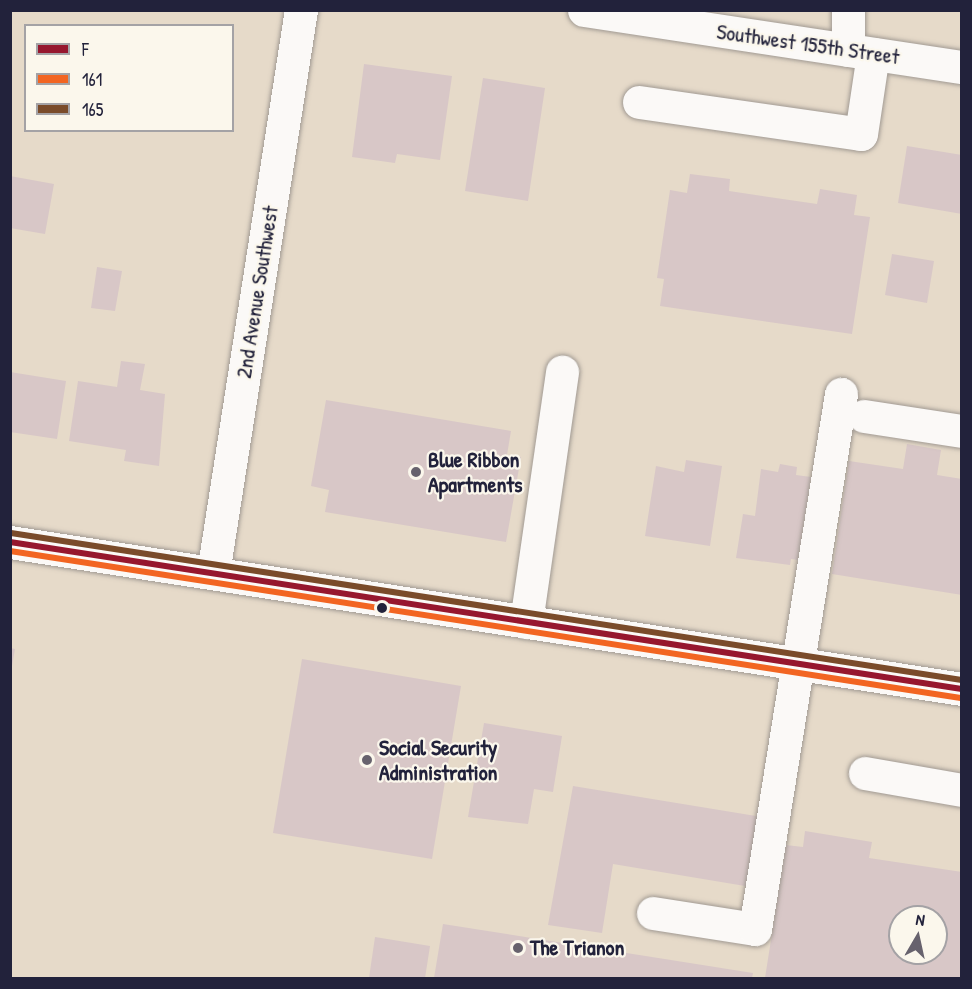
<!DOCTYPE html>
<style>
body{margin:0}
#map{position:relative;width:972px;height:989px;overflow:hidden;background:#e6dac9;font-family:"Patrick Hand",sans-serif}
div>[style]{position:absolute}
.building>*{inset:0;background:#d8c7c7}
.roads{filter:drop-shadow(0 0 2px #a19a93) drop-shadow(0 0 2px #a19a93)}
.minor>*{height:33px;margin:-16.5px;padding:0 16.5px;transform-origin:16.5px;border-radius:16.5px;background:#fbf9f7}
.major>*{height:33px;margin:-16.5px;padding:0 16.5px;transform-origin:16.5px;border-radius:16.5px;background:#fbf9f7}
.bus-1>*{height:6px;margin:-3px;padding:0 3px;transform-origin:3px;border-radius:3px;background:#96172e}
.bus-2>*{height:6px;margin:-3px;padding:0 3px;transform-origin:3px;border-radius:3px;background:#f26522}
.bus-3>*{height:6px;margin:-3px;padding:0 3px;transform-origin:3px;border-radius:3px;background:#7a4b2a}
.dots>*{width:16px;height:16px;translate:-50% -50%;box-sizing:border-box;border:3px solid #fbf7ec;border-radius:50%}
span{translate:-50% -50%;white-space:nowrap;text-align:center;line-height:1.15;-webkit-text-stroke:4.5px #fbf7ec;paint-order:stroke}
.street-label{font-size:22px;color:#22223b}
.poi-label{font-size:22px;color:#22223b;font-weight:700}
.left{translate:0 -50%;text-align:left}
.frame{position:absolute;inset:0;border:12px solid #22223b;pointer-events:none}
.legend{position:absolute;left:24px;top:24px;width:210px;height:108px;box-sizing:border-box;background:#fbf7ec;border:2px solid #a4a2a5;margin:0;padding:8px 10px;list-style:none;font-size:18px;color:#22223b}
.legend li{display:flex;align-items:center;gap:12px;height:30px}
.legend b{width:30px;border:2px solid #a4a2a5}
.north{position:absolute;left:888px;top:905px;width:60px;height:60px;box-sizing:border-box;background:#fbf7ec;border:2px solid #a4a2a5;border-radius:50%;rotate:9deg;font-size:16px;font-weight:700;line-height:24px;text-align:center;color:#22223b}
.north::after{content:'';display:block;margin:auto;width:21px;height:27px;background:#67626d;clip-path:polygon(50% 0,100% 100%,50% 72%,0 100%)}
</style>
<div id="map">
<div class="building">
<div style="clip-path:polygon(364px 64px,452px 76px,440px 160px,397px 154px,395px 163px,352px 157px)"></div>
<div style="clip-path:polygon(483px 78px,545px 88px,528px 201px,465px 191px)"></div>
<div style="clip-path:polygon(907px 146px,962px 155px,962px 214px,898px 203px)"></div>
<div style="clip-path:polygon(690px 174px,730px 179px,729px 191px,817px 204px,820px 189px,857px 195px,854px 215px,870px 217px,852px 334px,660px 306px,664px 279px,657px 278px,670px 190px,687px 193px)"></div>
<div style="clip-path:polygon(10px 176px,54px 184px,45px 234px,10px 228px)"></div>
<div style="clip-path:polygon(892px 254px,934px 261px,927px 303px,885px 295px)"></div>
<div style="clip-path:polygon(97px 267px,122px 271px,115px 311px,91px 308px)"></div>
<div style="clip-path:polygon(121px 361px,145px 364px,140px 390px,165px 394px,159px 466px,124px 461px,126px 450px,69px 441px,78px 381px,117px 387px)"></div>
<div style="clip-path:polygon(10px 372px,66px 381px,57px 439px,10px 432px)"></div>
<div style="clip-path:polygon(326px 400px,511px 431px,507px 455px,521px 457px,506px 542px,325px 512px,329px 490px,311px 486px)"></div>
<div style="clip-path:polygon(907px 444px,941px 450px,937px 475px,962px 479px,962px 595px,832px 574px,849px 461px,903px 469px)"></div>
<div style="clip-path:polygon(686px 460px,722px 466px,710px 546px,645px 536px,656px 466px,684px 472px)"></div>
<div style="clip-path:polygon(780px 464px,797px 467px,796px 475px,811px 477px,798px 560px,791px 559px,790px 565px,736px 558px,743px 514px,755px 516px,761px 469px,778px 472px)"></div>
<div style="clip-path:polygon(10px 648px,15px 649px,12px 666px,10px 666px)"></div>
<div style="clip-path:polygon(302px 659px,461px 686px,432px 859px,273px 833px)"></div>
<div style="clip-path:polygon(484px 723px,562px 736px,553px 792px,534px 789px,528px 824px,468px 817px)"></div>
<div style="clip-path:polygon(573px 786px,762px 817px,751px 887px,613px 864px,602px 933px,548px 925px)"></div>
<div style="clip-path:polygon(evenodd,805px 831px,872px 842px,869px 858px,962px 872px,962px 978px,765px 978px,786px 845px,803px 847px,805px 831px,900px 917px,936px 917px,936px 953px,900px 953px,900px 917px)"></div>
<div style="clip-path:polygon(443px 924px,753px 973px,752px 978px,434px 978px)"></div>
<div style="clip-path:polygon(375px 937px,430px 946px,425px 978px,369px 978px)"></div>
</div>
<div class="roads">
<div class="minor">
<div style="left:584px;top:10px;width:382px;rotate:8.6deg"></div>
<div style="left:848px;top:10px;width:40px;rotate:90deg"></div>
<div style="left:639px;top:102px;width:224px;rotate:8.2deg"></div>
<div style="left:861px;top:134px;width:81px;rotate:-81.5deg"></div>
<div style="left:864px;top:416px;width:99px;rotate:8.7deg"></div>
<div style="left:213px;top:573px;width:570px;rotate:-81.12deg"></div>
<div style="left:526px;top:622px;width:253px;rotate:-81.8deg"></div>
<div style="left:865px;top:773px;width:98px;rotate:9.9deg"></div>
<div style="left:653px;top:913px;width:103px;rotate:8.9deg"></div>
<div style="left:755px;top:929px;width:542px;rotate:-80.87deg"></div>
</div>
<div class="major">
<div style="left:10px;top:542px;width:963px;rotate:8.78deg"></div>
</div>
</div>
<div class="bus-1">
<div style="left:10px;top:542px;width:963px;rotate:8.78deg"></div>
</div>
<div class="bus-2">
<div style="left:10px;top:551px;width:962px;rotate:8.79deg"></div>
</div>
<div class="bus-3">
<div style="left:11px;top:533px;width:962px;rotate:8.79deg"></div>
</div>
<div class="dots">
<div style="left:416px;top:472px;background:#67626d"></div>
<div style="left:382px;top:608px;background:#22223b"></div>
<div style="left:367px;top:760px;background:#67626d"></div>
<div style="left:518px;top:948px;background:#67626d"></div>
</div>
<div class="street-label">
<span style="left:808px;top:44px;rotate:8deg">Southwest 155th Street</span>
<span style="left:257px;top:292px;rotate:-81deg">2nd Avenue Southwest</span>
</div>
<div class="poi-label">
<span class="left" style="left:428px;top:472px">Blue Ribbon<br>Apartments</span>
<span class="left" style="left:379px;top:760px">Social Security<br>Administration</span>
<span class="left" style="left:530px;top:948px">The Trianon</span>
</div>
<div class="frame"></div>
<ul class="legend">
<li><b style="height:8px;background:#96172e"></b>F</li>
<li><b style="height:8px;background:#f26522"></b>161</li>
<li><b style="height:8px;background:#7a4b2a"></b>165</li>
</ul>
<div class="north">N</div>
</div>
